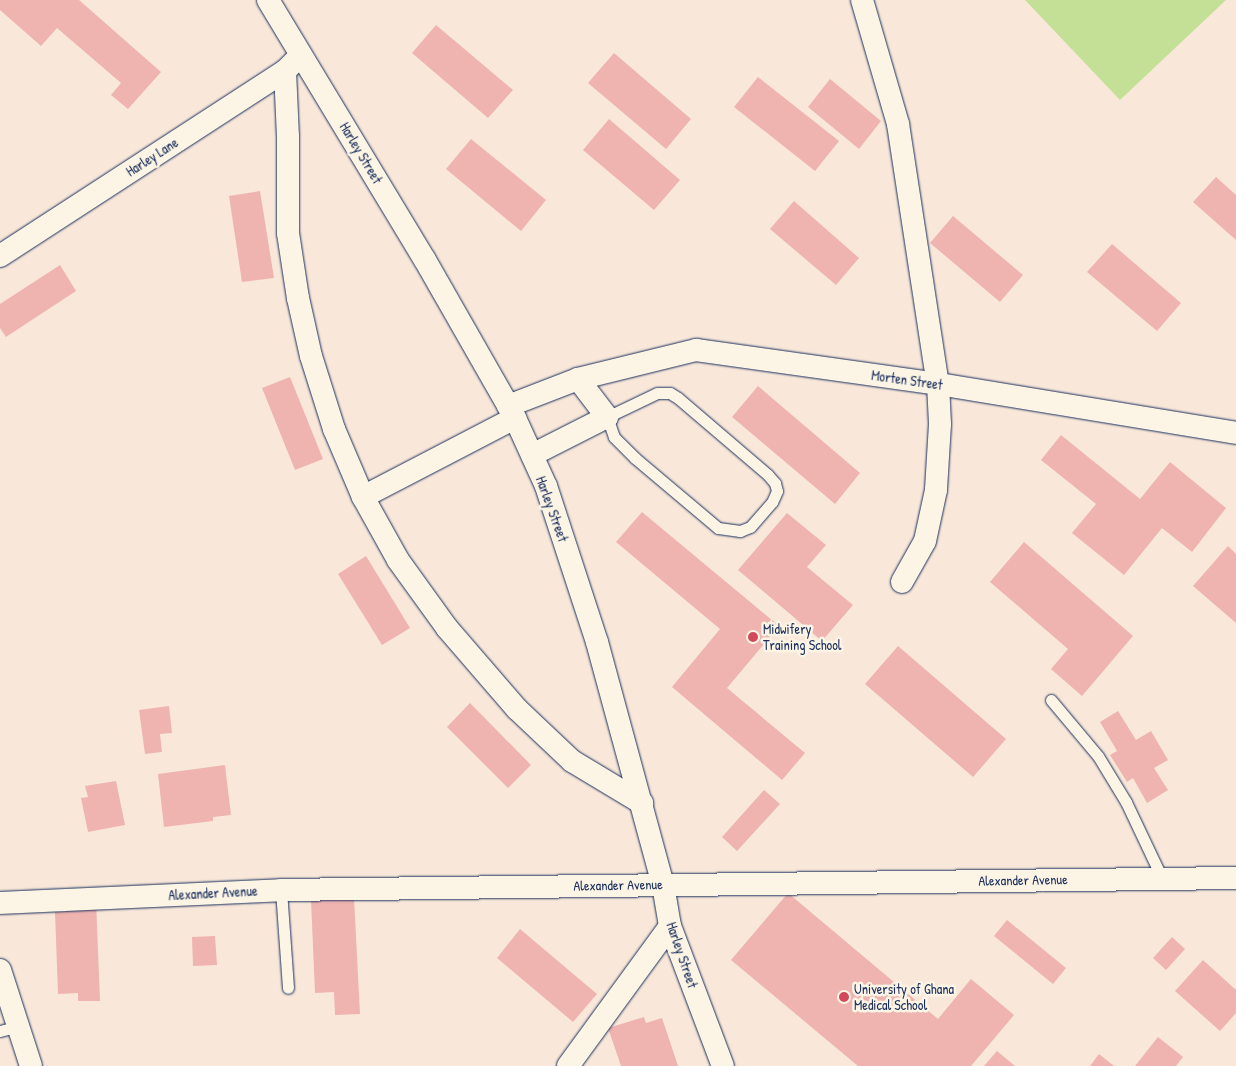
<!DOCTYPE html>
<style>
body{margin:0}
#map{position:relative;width:1236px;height:1066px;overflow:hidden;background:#f9e8da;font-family:"Patrick Hand",sans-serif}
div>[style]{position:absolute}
.green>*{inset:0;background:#c4df96}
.building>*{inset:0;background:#efb3b0}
.roads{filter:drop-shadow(0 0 1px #1b2f5e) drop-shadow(0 0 1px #1b2f5e)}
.lane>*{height:11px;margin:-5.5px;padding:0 5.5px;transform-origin:5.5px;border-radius:5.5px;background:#fcf5e5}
.street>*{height:22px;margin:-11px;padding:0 11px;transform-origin:11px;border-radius:11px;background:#fcf5e5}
.dots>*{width:14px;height:14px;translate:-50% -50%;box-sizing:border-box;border:2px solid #fcf5e5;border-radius:50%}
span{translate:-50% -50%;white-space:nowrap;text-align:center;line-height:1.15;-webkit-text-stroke:5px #fcf5e5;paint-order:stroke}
.street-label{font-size:14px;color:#1b2f5e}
.poi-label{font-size:14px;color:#1b2f5e}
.left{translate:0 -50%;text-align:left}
</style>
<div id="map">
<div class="green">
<div style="clip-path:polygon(1025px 0,1226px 0,1120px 100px)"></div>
</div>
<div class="building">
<div style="clip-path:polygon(0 0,79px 0,161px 72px,128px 109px,111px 95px,121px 83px,57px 28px,41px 46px,0 10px)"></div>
<div style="clip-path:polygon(436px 25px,513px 90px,488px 118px,412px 53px)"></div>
<div style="clip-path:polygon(614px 53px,691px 119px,666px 149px,588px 83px)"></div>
<div style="clip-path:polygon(758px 77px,839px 141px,815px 171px,734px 107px)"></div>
<div style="clip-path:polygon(830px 79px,881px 121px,859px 149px,808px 107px)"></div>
<div style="clip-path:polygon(609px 119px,680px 180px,654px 210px,583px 150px)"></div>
<div style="clip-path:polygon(471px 139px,546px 200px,521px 231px,446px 169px)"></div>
<div style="clip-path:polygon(1216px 177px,1236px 195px,1236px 240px,1193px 202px)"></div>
<div style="clip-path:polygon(260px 191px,274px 278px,242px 282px,229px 196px)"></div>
<div style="clip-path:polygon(794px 201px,859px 258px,836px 285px,770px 229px)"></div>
<div style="clip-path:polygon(953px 216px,1023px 275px,1000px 302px,930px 243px)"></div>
<div style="clip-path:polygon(1112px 244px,1181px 303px,1157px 331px,1087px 272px)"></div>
<div style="clip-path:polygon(60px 265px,76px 291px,6px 337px,0 328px,0 304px)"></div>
<div style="clip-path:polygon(290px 377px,323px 459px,295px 470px,262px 388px)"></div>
<div style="clip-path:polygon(758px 386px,860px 473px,835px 504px,732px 417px)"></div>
<div style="clip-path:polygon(1061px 435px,1140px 499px,1170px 462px,1226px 508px,1192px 552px,1162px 528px,1124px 575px,1072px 533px,1096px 504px,1041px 460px)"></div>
<div style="clip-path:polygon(642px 512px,779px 626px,727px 688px,805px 753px,782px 780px,672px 687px,720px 629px,616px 542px)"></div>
<div style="clip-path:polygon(787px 513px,826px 545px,807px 567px,853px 605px,822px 641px,738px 570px)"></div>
<div style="clip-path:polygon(1024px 542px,1133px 636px,1082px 696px,1051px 669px,1068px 649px,990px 582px)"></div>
<div style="clip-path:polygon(1228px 546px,1236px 554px,1236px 623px,1193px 586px)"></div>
<div style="clip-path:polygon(366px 556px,410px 628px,382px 645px,338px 574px)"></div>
<div style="clip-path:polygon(898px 646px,1006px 739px,973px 777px,865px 684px)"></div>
<div style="clip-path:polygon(470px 703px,531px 765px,508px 788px,447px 727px)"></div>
<div style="clip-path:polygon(169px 706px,172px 733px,160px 734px,162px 752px,145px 754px,139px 710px)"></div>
<div style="clip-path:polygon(1118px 711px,1136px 740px,1151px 731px,1168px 760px,1154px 768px,1168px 790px,1147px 803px,1133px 778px,1127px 782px,1110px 755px,1117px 751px,1100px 722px)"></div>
<div style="clip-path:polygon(225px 765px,231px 815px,213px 817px,213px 821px,164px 827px,158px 774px)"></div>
<div style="clip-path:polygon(116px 781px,125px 825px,88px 832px,81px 798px,88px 797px,85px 786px)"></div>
<div style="clip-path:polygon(764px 790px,780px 804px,737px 851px,722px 837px)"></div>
<div style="clip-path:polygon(788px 893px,938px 1019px,971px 979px,1014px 1015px,971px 1066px,858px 1066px,731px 960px)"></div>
<div style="clip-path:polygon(354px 898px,360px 1014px,335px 1015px,334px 992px,315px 993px,311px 900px)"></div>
<div style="clip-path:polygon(96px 900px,100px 1001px,78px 1001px,78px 993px,58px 994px,55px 912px,65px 912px,65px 901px)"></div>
<div style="clip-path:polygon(1007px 920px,1066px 968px,1053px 984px,994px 936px)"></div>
<div style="clip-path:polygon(520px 929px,597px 994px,573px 1022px,497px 958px)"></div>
<div style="clip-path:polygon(215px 936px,217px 965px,193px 966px,192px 937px)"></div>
<div style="clip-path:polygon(1172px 937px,1185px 949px,1166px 970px,1153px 958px)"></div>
<div style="clip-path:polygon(1203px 960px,1236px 990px,1236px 1013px,1220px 1031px,1175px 991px)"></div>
<div style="clip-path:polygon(644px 1017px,646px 1023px,662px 1018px,678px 1066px,621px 1066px,608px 1028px)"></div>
<div style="clip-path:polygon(1158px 1037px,1183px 1057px,1176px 1066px,1135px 1066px)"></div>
<div style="clip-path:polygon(997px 1051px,1015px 1066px,984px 1066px)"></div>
<div style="clip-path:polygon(1099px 1054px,1114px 1066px,1090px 1066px)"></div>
</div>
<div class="roads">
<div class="lane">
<div style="left:657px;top:393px;width:13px"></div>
<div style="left:670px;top:393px;width:9px;rotate:32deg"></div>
<div style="left:678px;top:398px;width:118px;rotate:40.5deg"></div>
<div style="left:768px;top:475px;width:11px;rotate:49deg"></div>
<div style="left:775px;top:483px;width:8px;rotate:76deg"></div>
<div style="left:777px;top:491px;width:12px;rotate:114deg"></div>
<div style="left:772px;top:502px;width:33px;rotate:131deg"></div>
<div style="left:750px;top:527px;width:11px;rotate:158deg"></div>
<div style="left:740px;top:531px;width:22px;rotate:-172deg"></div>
<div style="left:718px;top:528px;width:109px;rotate:-139.9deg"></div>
<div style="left:635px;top:458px;width:30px;rotate:-135deg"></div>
<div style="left:614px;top:437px;width:21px;rotate:-109deg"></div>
<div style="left:607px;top:417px;width:55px;rotate:-25.6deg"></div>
<div style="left:1051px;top:700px;width:73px;rotate:50deg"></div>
<div style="left:1098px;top:756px;width:54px;rotate:58.7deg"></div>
<div style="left:1126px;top:802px;width:84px;rotate:64.7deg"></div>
<div style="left:281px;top:890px;width:98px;rotate:85.9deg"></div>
<div style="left:0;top:1031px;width:20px;rotate:-15deg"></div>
</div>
<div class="street">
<div style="left:268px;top:0;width:304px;rotate:58.9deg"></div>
<div style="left:425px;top:260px;width:182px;rotate:60.3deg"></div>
<div style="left:515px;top:418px;width:75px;rotate:65.5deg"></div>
<div style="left:546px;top:486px;width:164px;rotate:71.9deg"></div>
<div style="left:597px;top:642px;width:252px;rotate:74.8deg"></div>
<div style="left:663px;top:885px;width:42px;rotate:80.3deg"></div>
<div style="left:670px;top:926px;width:150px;rotate:69.3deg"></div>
<div style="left:862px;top:0;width:129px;rotate:73.8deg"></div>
<div style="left:898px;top:124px;width:263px;rotate:81.3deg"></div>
<div style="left:938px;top:384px;width:40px;rotate:87.1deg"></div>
<div style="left:940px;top:424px;width:66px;rotate:93.5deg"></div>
<div style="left:936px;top:490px;width:52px;rotate:102.2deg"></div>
<div style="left:925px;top:541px;width:47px;rotate:119.3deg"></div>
<div style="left:285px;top:71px;width:65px;rotate:87.4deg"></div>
<div style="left:288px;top:136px;width:97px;rotate:90deg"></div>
<div style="left:288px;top:233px;width:66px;rotate:81.3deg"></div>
<div style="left:298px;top:298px;width:59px;rotate:77.4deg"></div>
<div style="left:311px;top:356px;width:77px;rotate:72.5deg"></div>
<div style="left:334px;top:429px;width:74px;rotate:66.9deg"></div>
<div style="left:363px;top:497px;width:72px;rotate:60.9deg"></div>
<div style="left:398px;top:560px;width:84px;rotate:54.2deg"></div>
<div style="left:447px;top:628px;width:107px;rotate:49.2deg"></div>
<div style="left:517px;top:709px;width:76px;rotate:43.4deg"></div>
<div style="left:572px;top:761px;width:82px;rotate:31deg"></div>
<div style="left:0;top:256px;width:340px;rotate:-33deg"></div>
<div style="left:285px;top:71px;width:13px;rotate:-45deg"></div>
<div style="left:508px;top:406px;width:75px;rotate:-21.1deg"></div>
<div style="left:578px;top:379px;width:122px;rotate:-13.8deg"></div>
<div style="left:696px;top:350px;width:244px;rotate:8deg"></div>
<div style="left:938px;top:384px;width:302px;rotate:9.3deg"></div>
<div style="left:532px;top:455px;width:84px;rotate:-26.9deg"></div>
<div style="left:607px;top:417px;width:48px;rotate:-127.3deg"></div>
<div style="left:363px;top:497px;width:171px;rotate:-27.5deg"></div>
<div style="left:0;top:903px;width:281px;rotate:-2.6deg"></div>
<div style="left:281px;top:890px;width:955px;rotate:-0.72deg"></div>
<div style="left:0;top:970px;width:101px;rotate:72.1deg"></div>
<div style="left:568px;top:1066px;width:173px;rotate:-53.9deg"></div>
</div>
</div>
<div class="dots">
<div style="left:753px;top:637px;background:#d1495b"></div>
<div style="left:844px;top:997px;background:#d1495b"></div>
</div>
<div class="street-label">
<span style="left:361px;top:153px;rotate:59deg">Harley Street</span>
<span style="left:152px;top:157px;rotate:-33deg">Harley Lane</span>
<span style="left:907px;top:380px;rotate:8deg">Morten Street</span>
<span style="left:552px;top:509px;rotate:70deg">Harley Street</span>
<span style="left:1023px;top:880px;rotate:-1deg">Alexander Avenue</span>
<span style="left:618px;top:885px;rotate:-1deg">Alexander Avenue</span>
<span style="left:213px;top:893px;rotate:-3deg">Alexander Avenue</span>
<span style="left:682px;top:955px;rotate:71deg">Harley Street</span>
</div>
<div class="poi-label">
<span class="left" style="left:763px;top:637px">Midwifery<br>Training School</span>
<span class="left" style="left:854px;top:997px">University of Ghana<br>Medical School</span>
</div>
</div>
